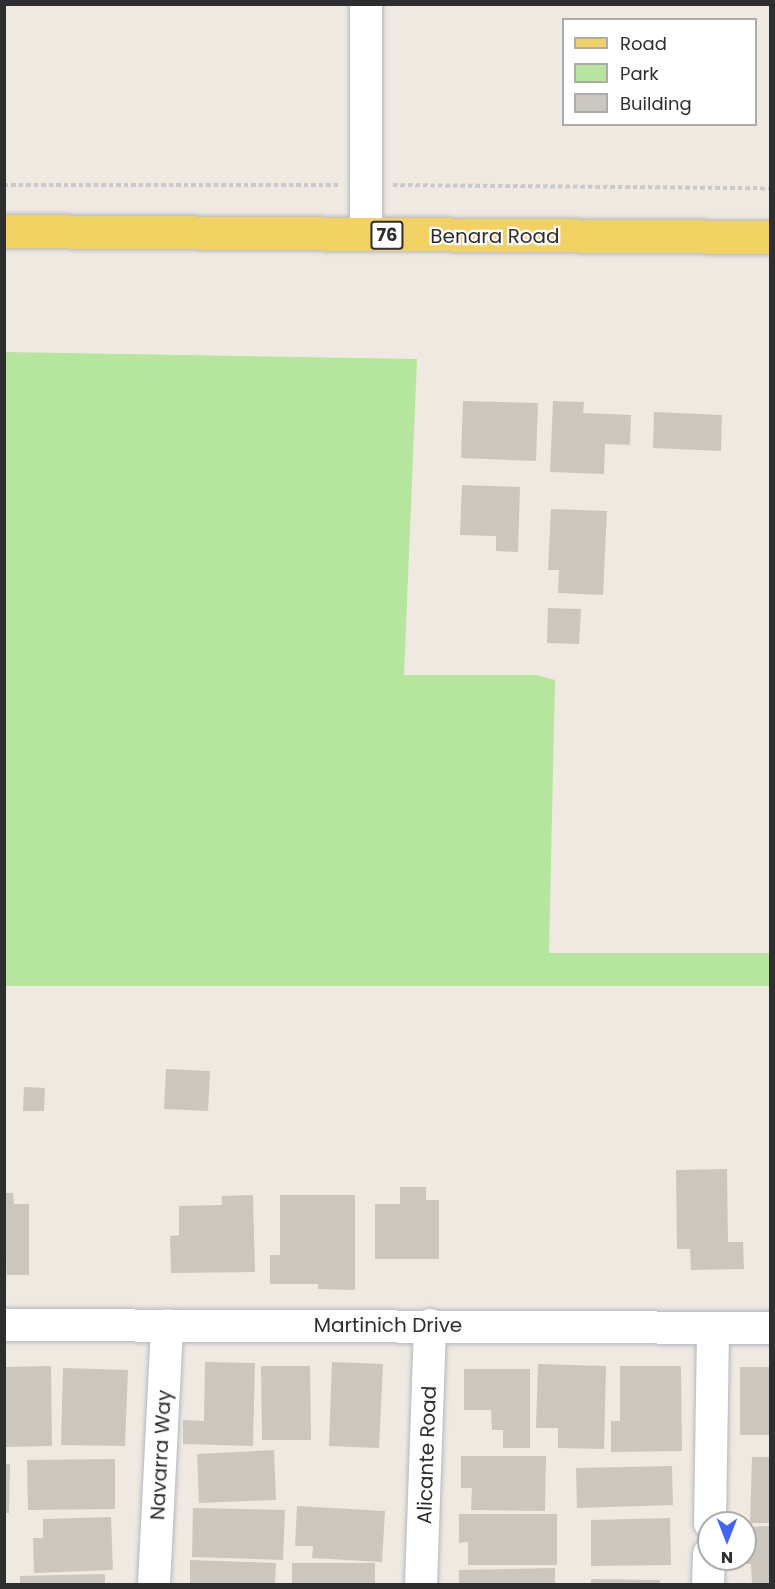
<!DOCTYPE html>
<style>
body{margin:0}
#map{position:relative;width:775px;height:1589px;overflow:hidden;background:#efe9e1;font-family:Poppins,sans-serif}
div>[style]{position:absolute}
.green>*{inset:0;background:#b6e59e}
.building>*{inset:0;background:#cbc7bf}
.path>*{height:4px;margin-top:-2px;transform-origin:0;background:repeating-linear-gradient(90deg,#c9c9c9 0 4.5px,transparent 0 7.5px)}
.roads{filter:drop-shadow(0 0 2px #b4b7c1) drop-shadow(0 0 2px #b4b7c1)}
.minor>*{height:32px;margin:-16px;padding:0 16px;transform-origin:16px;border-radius:16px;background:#fff}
.major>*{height:33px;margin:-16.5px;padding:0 16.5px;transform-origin:16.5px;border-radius:16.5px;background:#f2d163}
span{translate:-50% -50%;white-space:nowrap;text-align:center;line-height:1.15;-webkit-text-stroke:4.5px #fff;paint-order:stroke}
.shield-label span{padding:2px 4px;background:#fff;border:2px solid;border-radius:4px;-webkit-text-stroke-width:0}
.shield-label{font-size:18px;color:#2e2e2e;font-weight:700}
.street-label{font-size:20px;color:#2e2e2e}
.frame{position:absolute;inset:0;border:6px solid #2e2e2e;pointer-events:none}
.legend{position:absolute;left:562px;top:18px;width:195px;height:108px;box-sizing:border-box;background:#fff;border:2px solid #ababab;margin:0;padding:8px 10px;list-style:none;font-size:18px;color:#2e2e2e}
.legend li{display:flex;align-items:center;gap:12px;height:30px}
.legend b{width:30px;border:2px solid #ababab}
.north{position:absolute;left:697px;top:1511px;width:60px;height:60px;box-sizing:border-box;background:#fff;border:2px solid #ababab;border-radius:50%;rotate:180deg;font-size:16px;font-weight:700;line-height:24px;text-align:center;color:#2e2e2e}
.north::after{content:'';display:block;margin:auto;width:21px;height:27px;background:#4264fb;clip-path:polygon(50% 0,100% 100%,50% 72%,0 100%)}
</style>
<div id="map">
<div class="green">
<div style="clip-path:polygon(5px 352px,417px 359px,404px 675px,536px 675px,555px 680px,549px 953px,770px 953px,770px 986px,5px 986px)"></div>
</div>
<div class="building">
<div style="clip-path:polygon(463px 401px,538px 403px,536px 461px,461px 458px)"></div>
<div style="clip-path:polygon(553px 401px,584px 402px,583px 413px,631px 415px,630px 445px,605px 444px,604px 474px,550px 472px)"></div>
<div style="clip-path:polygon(654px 412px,722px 415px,721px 451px,653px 448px)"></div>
<div style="clip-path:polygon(462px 485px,520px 487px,518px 552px,496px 551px,496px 536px,460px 535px)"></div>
<div style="clip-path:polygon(551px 509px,607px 511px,603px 595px,558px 593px,559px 570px,548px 570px)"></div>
<div style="clip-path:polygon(548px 608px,581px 609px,579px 644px,547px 643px)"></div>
<div style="clip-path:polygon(166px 1069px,210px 1071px,208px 1111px,164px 1109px)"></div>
<div style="clip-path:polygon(24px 1087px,45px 1088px,44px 1111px,23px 1111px)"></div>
<div style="clip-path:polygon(727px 1169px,728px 1242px,743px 1242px,744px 1269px,691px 1270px,690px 1249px,677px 1249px,676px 1170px)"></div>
<div style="clip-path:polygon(400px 1187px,426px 1187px,426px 1200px,439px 1200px,439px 1259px,375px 1259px,375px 1204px,400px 1204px)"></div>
<div style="clip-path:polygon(4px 1193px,13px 1193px,14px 1204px,29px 1204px,29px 1275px,7px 1275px,7px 1285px)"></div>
<div style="clip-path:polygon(253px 1195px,255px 1272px,171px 1273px,170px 1236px,179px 1235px,179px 1206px,222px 1205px,222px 1196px)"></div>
<div style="clip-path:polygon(280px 1195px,355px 1195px,355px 1290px,318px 1289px,318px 1284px,270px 1284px,270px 1255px,280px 1255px)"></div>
<div style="clip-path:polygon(205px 1362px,255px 1363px,253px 1446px,183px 1444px,183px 1420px,204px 1421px)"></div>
<div style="clip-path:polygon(332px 1362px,383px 1364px,379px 1448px,329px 1446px)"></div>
<div style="clip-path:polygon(538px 1364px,606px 1366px,604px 1449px,558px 1448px,558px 1428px,536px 1428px)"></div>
<div style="clip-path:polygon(51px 1366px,52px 1446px,4px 1447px,4px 1367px)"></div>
<div style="clip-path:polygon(261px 1366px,310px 1366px,311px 1440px,262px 1440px)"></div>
<div style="clip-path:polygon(620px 1366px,681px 1366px,682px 1451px,611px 1452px,611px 1421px,620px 1421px)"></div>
<div style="clip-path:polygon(740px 1367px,770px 1367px,770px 1435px,740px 1435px)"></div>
<div style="clip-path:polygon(63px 1368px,128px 1370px,125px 1446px,61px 1445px)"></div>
<div style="clip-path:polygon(464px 1369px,530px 1369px,530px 1448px,503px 1448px,503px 1430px,492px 1430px,491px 1410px,464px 1410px)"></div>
<div style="clip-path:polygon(274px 1450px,276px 1500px,199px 1503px,197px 1454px)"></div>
<div style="clip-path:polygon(461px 1456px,546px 1456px,545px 1511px,471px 1510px,472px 1488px,461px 1488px)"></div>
<div style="clip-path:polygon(752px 1457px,770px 1457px,770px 1523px,750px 1523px)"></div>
<div style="clip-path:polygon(115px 1459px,115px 1509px,28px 1510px,27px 1460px)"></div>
<div style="clip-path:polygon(4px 1464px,10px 1464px,9px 1513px,4px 1513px)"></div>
<div style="clip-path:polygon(672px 1466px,673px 1505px,577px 1508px,576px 1468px)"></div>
<div style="clip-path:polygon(297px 1506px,385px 1511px,382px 1562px,312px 1558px,313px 1546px,295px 1546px)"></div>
<div style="clip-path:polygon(193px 1508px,285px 1510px,283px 1560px,192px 1557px)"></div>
<div style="clip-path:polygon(459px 1514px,557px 1514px,557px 1565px,468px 1565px,468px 1542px,459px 1543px)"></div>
<div style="clip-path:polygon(111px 1517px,113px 1570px,34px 1573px,33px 1538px,43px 1538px,43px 1519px)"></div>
<div style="clip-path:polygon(670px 1518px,671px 1565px,591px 1566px,591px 1520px)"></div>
<div style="clip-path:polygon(770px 1526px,770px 1583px,752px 1583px,751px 1564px,744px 1564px,745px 1527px)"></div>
<div style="clip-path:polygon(190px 1560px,276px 1563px,275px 1584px,190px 1584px)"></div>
<div style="clip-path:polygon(292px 1563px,375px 1563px,375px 1584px,292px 1584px)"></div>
<div style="clip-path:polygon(555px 1568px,555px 1584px,459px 1584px,459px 1570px)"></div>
<div style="clip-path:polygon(105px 1574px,105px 1584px,20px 1584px,20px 1576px)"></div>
<div style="clip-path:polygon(591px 1579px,660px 1580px,660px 1584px,591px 1584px)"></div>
</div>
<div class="path">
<div style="left:4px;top:185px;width:337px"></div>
<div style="left:393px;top:185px;width:377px;rotate:0.5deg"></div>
</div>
<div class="roads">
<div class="minor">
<div style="left:366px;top:4px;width:231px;rotate:90deg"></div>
<div style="left:4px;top:1325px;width:766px;rotate:0.22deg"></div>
<div style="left:710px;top:1523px;width:195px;rotate:-89.1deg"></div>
<div style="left:154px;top:1584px;width:259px;rotate:-87.1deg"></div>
<div style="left:421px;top:1584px;width:259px;rotate:-88deg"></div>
<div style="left:708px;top:1584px;width:30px;rotate:-88deg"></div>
</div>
<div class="major">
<div style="left:4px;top:231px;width:766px;rotate:0.45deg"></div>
</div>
</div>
<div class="shield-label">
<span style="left:387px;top:235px">76</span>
</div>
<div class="street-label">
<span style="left:495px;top:236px">Benara Road</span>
<span style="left:388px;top:1325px">Martinich Drive</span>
<span style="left:161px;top:1455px;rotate:-87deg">Navarra Way</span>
<span style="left:427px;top:1455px;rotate:-88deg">Alicante Road</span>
</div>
<div class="frame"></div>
<ul class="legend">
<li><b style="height:8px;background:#f2d163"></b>Road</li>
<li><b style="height:16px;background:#b6e59e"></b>Park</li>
<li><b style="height:16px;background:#cbc7bf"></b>Building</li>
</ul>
<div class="north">N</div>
</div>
